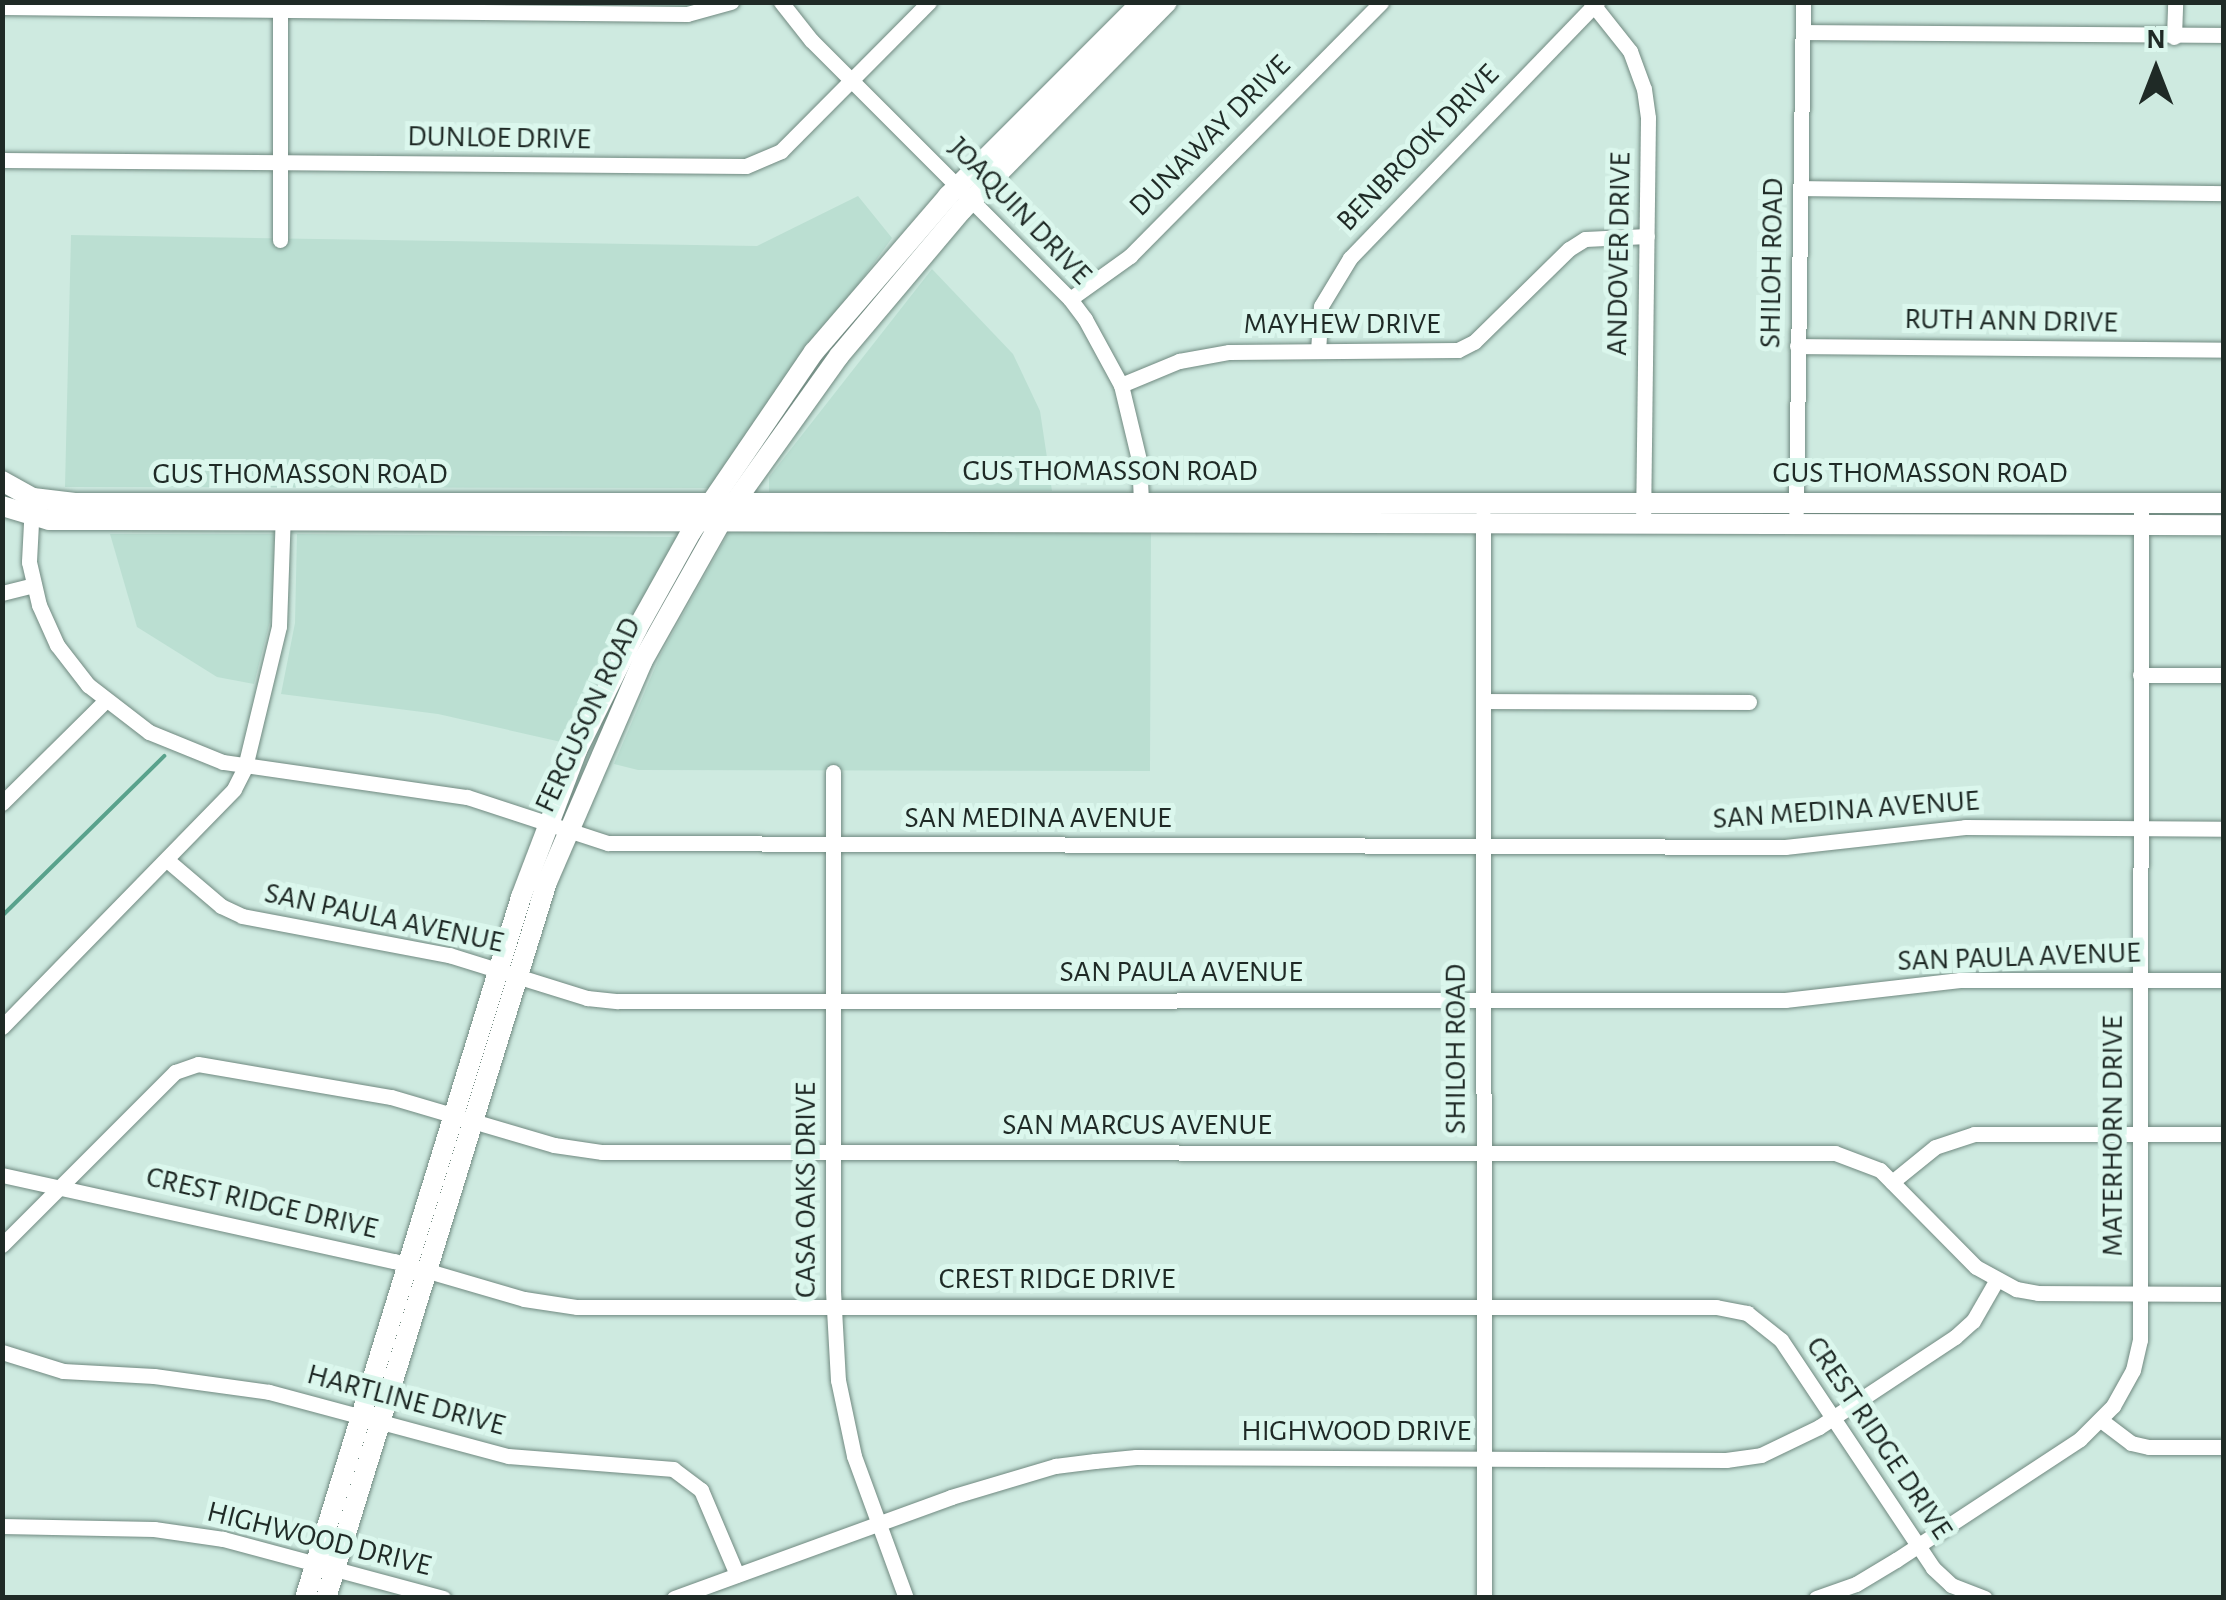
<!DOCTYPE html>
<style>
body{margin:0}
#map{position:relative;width:2226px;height:1600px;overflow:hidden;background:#ceeae0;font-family:"Alegreya Sans",sans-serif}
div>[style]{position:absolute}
.built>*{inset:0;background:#bbdfd2}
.stream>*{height:4px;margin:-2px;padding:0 2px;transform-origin:2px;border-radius:2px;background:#59a28c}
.roads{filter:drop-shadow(0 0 2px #708980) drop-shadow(0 0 2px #708980)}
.minor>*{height:15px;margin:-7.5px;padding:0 7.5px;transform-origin:7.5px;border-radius:7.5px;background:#fff}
.major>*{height:20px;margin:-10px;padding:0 10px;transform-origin:10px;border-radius:10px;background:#fff}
span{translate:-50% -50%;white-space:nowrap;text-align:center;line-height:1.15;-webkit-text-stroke:10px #dbf7ed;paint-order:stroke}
.street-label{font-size:30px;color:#1f2a26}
.frame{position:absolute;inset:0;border:5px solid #1f2a26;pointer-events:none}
.north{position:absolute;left:2106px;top:20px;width:100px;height:100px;-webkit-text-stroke:8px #dbf7ed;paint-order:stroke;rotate:0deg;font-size:28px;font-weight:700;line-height:40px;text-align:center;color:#1f2a26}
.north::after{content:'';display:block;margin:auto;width:35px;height:45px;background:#1f2a26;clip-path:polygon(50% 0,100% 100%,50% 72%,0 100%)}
</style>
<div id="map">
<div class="built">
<div style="clip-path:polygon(858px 196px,892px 238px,710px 488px,65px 487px,71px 235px,757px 246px)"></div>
<div style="clip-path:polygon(932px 269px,1013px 354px,1040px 411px,1052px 491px,769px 492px,769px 477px)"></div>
<div style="clip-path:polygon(729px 532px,1151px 532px,1150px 771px,638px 770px,614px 764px,660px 656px)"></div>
<div style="clip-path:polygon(110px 534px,274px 534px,273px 610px,254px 684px,217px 677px,137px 627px)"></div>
<div style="clip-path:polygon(297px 534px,681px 537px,570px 744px,438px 714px,281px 694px,295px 623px)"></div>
</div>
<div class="stream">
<div style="left:2px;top:916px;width:228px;rotate:-44.6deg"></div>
</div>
<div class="roads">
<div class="minor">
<div style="left:781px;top:2px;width:48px;rotate:51.7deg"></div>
<div style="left:811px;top:40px;width:366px;rotate:45deg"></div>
<div style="left:1070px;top:299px;width:25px;rotate:53deg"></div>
<div style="left:1085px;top:319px;width:75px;rotate:61.4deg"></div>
<div style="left:1121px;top:385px;width:77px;rotate:76.5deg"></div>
<div style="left:1139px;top:460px;width:41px;rotate:87.2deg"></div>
<div style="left:1591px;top:2px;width:63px;rotate:51.5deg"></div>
<div style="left:1630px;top:51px;width:40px;rotate:69.8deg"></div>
<div style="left:1644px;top:89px;width:29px;rotate:82deg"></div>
<div style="left:1648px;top:118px;width:405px;rotate:90.7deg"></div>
<div style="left:2px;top:7px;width:685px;rotate:0.59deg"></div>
<div style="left:687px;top:14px;width:46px;rotate:-15.3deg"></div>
<div style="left:1803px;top:32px;width:421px;rotate:0.4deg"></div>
<div style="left:2174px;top:37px;width:35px;rotate:-88deg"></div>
<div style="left:2px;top:160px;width:744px;rotate:0.46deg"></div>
<div style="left:746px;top:166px;width:38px;rotate:-23deg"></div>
<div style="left:781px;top:151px;width:210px;rotate:-45.2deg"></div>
<div style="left:1801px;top:188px;width:423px;rotate:0.7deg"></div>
<div style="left:280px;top:240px;width:238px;rotate:-90deg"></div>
<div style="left:1070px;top:299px;width:74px;rotate:-35.6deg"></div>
<div style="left:1130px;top:256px;width:357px;rotate:-45.3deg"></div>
<div style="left:1797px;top:346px;width:427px;rotate:0.5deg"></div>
<div style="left:1318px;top:351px;width:45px;rotate:-86.2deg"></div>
<div style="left:1321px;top:306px;width:56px;rotate:-58.9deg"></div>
<div style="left:1350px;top:258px;width:356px;rotate:-46deg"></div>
<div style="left:1121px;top:385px;width:63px;rotate:-22.5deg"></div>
<div style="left:1179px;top:361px;width:51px;rotate:-10.2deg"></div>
<div style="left:1229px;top:352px;width:229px;rotate:-0.5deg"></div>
<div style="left:1458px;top:350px;width:18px;rotate:-27deg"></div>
<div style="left:1474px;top:342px;width:133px;rotate:-44.4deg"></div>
<div style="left:1569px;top:249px;width:19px;rotate:-32deg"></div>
<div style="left:1585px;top:239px;width:62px;rotate:-2.8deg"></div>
<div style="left:32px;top:504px;width:58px;rotate:93deg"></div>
<div style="left:29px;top:562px;width:44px;rotate:76.9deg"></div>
<div style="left:39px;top:605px;width:44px;rotate:65.8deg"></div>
<div style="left:57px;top:645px;width:51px;rotate:52.2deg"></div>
<div style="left:88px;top:685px;width:77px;rotate:37.6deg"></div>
<div style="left:149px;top:732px;width:80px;rotate:22.1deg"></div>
<div style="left:223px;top:762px;width:246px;rotate:8.2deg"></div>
<div style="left:467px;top:797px;width:148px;rotate:18.1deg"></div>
<div style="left:608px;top:843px;width:1177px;rotate:0.19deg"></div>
<div style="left:1785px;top:847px;width:181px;rotate:-6.3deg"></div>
<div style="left:1965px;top:827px;width:259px;rotate:0.4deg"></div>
<div style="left:1796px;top:511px;width:509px;rotate:-89.21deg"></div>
<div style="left:1483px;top:516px;width:1082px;rotate:89.95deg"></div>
<div style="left:2px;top:593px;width:33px;rotate:-14deg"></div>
<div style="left:2140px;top:675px;width:84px"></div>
<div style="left:1483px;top:701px;width:266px;rotate:0.2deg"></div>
<div style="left:833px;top:772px;width:519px;rotate:90deg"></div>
<div style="left:833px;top:1291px;width:89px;rotate:86.8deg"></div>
<div style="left:838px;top:1380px;width:78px;rotate:78.1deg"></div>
<div style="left:854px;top:1456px;width:151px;rotate:69.9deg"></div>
<div style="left:2px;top:803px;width:145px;rotate:-44.7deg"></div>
<div style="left:167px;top:860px;width:71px;rotate:40.4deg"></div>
<div style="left:221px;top:906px;width:23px;rotate:25deg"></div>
<div style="left:242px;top:916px;width:211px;rotate:10.7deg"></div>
<div style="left:449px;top:955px;width:145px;rotate:17.3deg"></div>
<div style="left:587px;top:998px;width:31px;rotate:6deg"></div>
<div style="left:618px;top:1001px;width:1167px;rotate:-0.05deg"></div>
<div style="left:1785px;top:1000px;width:176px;rotate:-6.5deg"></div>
<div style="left:1960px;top:980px;width:264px"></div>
<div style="left:2px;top:1027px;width:332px;rotate:-45.7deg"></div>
<div style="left:234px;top:789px;width:25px;rotate:-63deg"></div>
<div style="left:245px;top:767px;width:145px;rotate:-76.4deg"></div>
<div style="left:279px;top:626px;width:114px;rotate:-88deg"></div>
<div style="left:2px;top:1175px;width:401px;rotate:12.4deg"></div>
<div style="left:394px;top:1261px;width:135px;rotate:16.3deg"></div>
<div style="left:524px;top:1299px;width:54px;rotate:8.6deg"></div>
<div style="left:577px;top:1307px;width:1139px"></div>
<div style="left:1716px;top:1307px;width:32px;rotate:11deg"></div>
<div style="left:1747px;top:1313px;width:43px;rotate:38.5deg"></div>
<div style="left:1781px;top:1340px;width:274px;rotate:56.3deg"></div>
<div style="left:1933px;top:1568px;width:25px;rotate:43deg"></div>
<div style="left:1951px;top:1585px;width:36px;rotate:21deg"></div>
<div style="left:1892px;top:1182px;width:55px;rotate:-39.1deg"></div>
<div style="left:1935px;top:1147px;width:41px;rotate:-18.4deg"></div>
<div style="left:1974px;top:1134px;width:250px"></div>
<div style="left:2px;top:1245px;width:245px;rotate:-45deg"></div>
<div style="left:175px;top:1072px;width:24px;rotate:-19deg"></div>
<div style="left:198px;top:1064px;width:196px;rotate:9.7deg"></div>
<div style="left:391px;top:1097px;width:170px;rotate:16.4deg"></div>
<div style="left:554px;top:1145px;width:49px;rotate:8.3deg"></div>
<div style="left:602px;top:1152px;width:1233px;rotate:0.05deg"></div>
<div style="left:1835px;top:1153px;width:48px;rotate:20.7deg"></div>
<div style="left:1880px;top:1170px;width:136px;rotate:45.3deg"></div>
<div style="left:1976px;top:1267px;width:46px;rotate:28.8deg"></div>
<div style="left:2016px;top:1289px;width:22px;rotate:10deg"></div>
<div style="left:2038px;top:1293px;width:186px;rotate:0.3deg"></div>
<div style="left:2px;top:1352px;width:64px;rotate:17.3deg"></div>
<div style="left:63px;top:1371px;width:91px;rotate:3.1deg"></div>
<div style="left:154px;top:1376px;width:116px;rotate:7.9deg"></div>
<div style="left:269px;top:1392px;width:247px;rotate:15deg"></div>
<div style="left:508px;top:1456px;width:166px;rotate:4.5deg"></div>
<div style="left:673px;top:1469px;width:35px;rotate:37deg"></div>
<div style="left:701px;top:1490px;width:92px;rotate:67deg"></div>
<div style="left:2102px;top:1421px;width:36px;rotate:37deg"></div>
<div style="left:2131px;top:1443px;width:18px;rotate:13deg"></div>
<div style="left:2149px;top:1447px;width:75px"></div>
<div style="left:2px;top:1526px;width:152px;rotate:1.1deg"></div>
<div style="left:154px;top:1529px;width:70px;rotate:8.2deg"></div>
<div style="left:223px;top:1539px;width:228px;rotate:15deg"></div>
<div style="left:674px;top:1598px;width:295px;rotate:-20deg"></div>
<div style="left:951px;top:1497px;width:109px;rotate:-16.6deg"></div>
<div style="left:1055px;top:1466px;width:40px;rotate:-7.1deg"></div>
<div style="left:1095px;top:1461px;width:41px;rotate:-5.6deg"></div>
<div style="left:1136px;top:1457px;width:590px;rotate:0.29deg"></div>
<div style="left:1726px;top:1460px;width:35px;rotate:-8deg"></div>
<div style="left:1761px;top:1455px;width:64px;rotate:-25.8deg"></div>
<div style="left:1819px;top:1427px;width:163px;rotate:-33.5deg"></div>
<div style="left:1955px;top:1337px;width:24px;rotate:-42deg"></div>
<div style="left:1973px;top:1321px;width:46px;rotate:-60.1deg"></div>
<div style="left:1816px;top:1598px;width:42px;rotate:-19.3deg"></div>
<div style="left:1856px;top:1584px;width:47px;rotate:-31deg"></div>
<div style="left:1896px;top:1560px;width:220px;rotate:-33.3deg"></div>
<div style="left:2080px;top:1439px;width:47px;rotate:-45deg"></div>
<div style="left:2113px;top:1406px;width:41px;rotate:-60.9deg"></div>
<div style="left:2133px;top:1370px;width:31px;rotate:-77deg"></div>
<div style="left:2140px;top:1340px;width:46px;rotate:-90deg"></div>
<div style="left:2140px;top:1294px;width:791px;rotate:-89.93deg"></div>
</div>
<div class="major">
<div style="left:2px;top:481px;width:35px;rotate:29deg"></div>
<div style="left:33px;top:498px;width:42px;rotate:6.8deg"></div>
<div style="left:75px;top:503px;width:2149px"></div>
<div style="left:2px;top:506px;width:49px;rotate:16.6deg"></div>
<div style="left:49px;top:520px;width:60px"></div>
<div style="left:109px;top:520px;width:2115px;rotate:0.14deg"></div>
<div style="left:305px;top:1598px;width:734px;rotate:-72.87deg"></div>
<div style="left:521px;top:897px;width:157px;rotate:-69.1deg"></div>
<div style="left:577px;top:750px;width:135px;rotate:-63.6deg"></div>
<div style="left:637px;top:629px;width:111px;rotate:-60.9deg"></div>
<div style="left:691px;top:532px;width:218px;rotate:-55.7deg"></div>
<div style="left:814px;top:352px;width:206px;rotate:-49.3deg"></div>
<div style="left:948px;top:196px;width:274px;rotate:-45deg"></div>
<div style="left:326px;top:1598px;width:749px;rotate:-72.85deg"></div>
<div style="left:547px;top:882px;width:240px;rotate:-66.6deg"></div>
<div style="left:642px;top:662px;width:163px;rotate:-60.6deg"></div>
<div style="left:722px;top:520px;width:201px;rotate:-54.5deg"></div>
<div style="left:839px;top:356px;width:191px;rotate:-49.9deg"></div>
<div style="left:962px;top:210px;width:292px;rotate:-45.4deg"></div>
</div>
</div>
<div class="street-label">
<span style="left:1210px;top:136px;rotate:-45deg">DUNAWAY DRIVE</span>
<span style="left:499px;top:138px;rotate:1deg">DUNLOE DRIVE</span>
<span style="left:1418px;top:148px;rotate:-46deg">BENBROOK DRIVE</span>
<span style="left:1020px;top:211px;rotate:46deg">JOAQUIN DRIVE</span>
<span style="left:1619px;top:254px;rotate:-89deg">ANDOVER DRIVE</span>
<span style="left:1772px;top:263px;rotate:-89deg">SHILOH ROAD</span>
<span style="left:2011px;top:321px;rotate:1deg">RUTH ANN DRIVE</span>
<span style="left:1342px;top:324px">MAYHEW DRIVE</span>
<span style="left:1110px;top:471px">GUS THOMASSON ROAD</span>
<span style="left:1920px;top:473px">GUS THOMASSON ROAD</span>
<span style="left:300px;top:474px">GUS THOMASSON ROAD</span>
<span style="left:588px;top:715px;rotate:-65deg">FERGUSON ROAD</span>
<span style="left:1846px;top:810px;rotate:-4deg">SAN MEDINA AVENUE</span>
<span style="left:1038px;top:818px">SAN MEDINA AVENUE</span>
<span style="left:384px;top:918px;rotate:12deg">SAN PAULA AVENUE</span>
<span style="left:2019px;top:957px;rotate:-2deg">SAN PAULA AVENUE</span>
<span style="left:1181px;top:972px">SAN PAULA AVENUE</span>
<span style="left:1456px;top:1049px;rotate:-90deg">SHILOH ROAD</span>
<span style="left:1137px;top:1125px">SAN MARCUS AVENUE</span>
<span style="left:2113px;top:1136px;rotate:-90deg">MATERHORN DRIVE</span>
<span style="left:806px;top:1190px;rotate:-90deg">CASA OAKS DRIVE</span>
<span style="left:262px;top:1203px;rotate:13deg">CREST RIDGE DRIVE</span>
<span style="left:1057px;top:1279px">CREST RIDGE DRIVE</span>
<span style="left:406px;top:1400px;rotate:15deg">HARTLINE DRIVE</span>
<span style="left:1356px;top:1431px">HIGHWOOD DRIVE</span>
<span style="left:1879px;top:1438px;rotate:56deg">CREST RIDGE DRIVE</span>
<span style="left:319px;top:1539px;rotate:14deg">HIGHWOOD DRIVE</span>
</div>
<div class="frame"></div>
<div class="north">N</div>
</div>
